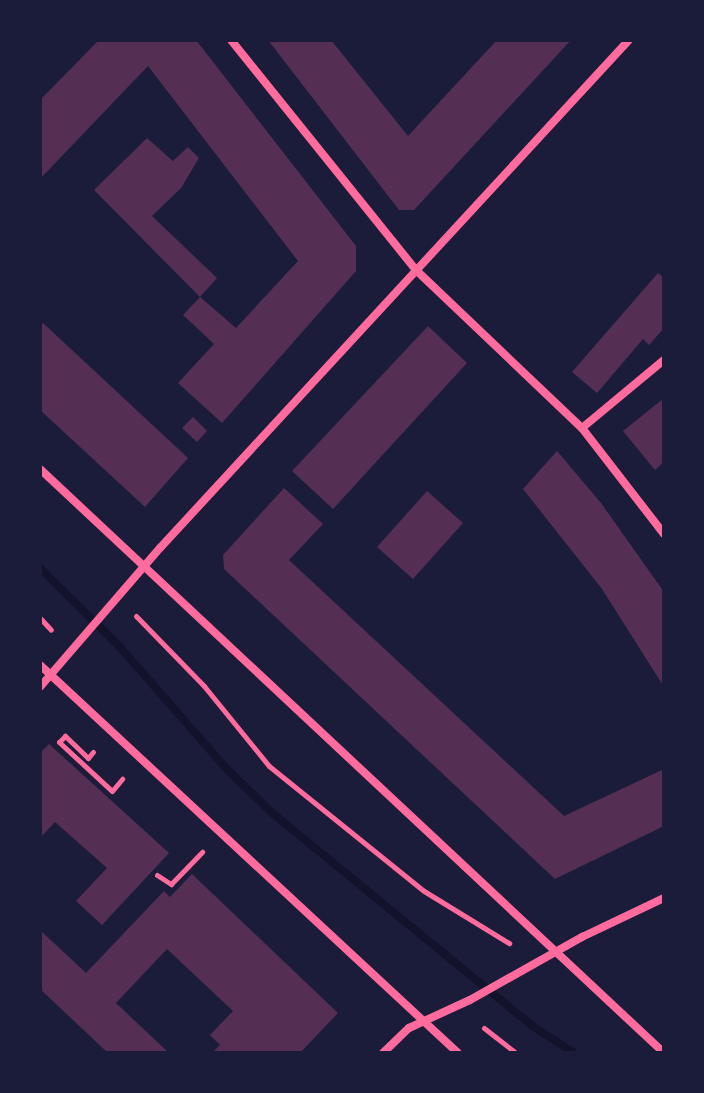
<!DOCTYPE html>
<style>
body{margin:0}
#map{position:relative;width:704px;height:1093px;overflow:hidden;background:#1b1b3a;font-family:Roboto,sans-serif}
div>[style]{position:absolute}
.stream>*{height:8px;margin:-4px;padding:0 4px;transform-origin:4px;border-radius:4px;background:#12122b}
.building>*{inset:0;background:#542f53}
.path>*{height:5px;margin:-2.5px;padding:0 2.5px;transform-origin:2.5px;border-radius:2.5px;background:#ff6b9d}
.minor>*{height:8px;margin:-4px;padding:0 4px;transform-origin:4px;border-radius:4px;background:#ff6b9d}
span{translate:-50% -50%;white-space:nowrap;text-align:center;line-height:1.15;-webkit-text-stroke:7px #1b1b3a;paint-order:stroke}
.frame{position:absolute;inset:0;border:42px solid #1b1b3a;pointer-events:none}
</style>
<div id="map">
<div class="stream">
<div style="left:40px;top:568px;width:112px;rotate:44.6deg"></div>
<div style="left:120px;top:647px;width:159px;rotate:48.8deg"></div>
<div style="left:225px;top:767px;width:64px;rotate:44.4deg"></div>
<div style="left:271px;top:812px;width:336px;rotate:39.3deg"></div>
<div style="left:531px;top:1025px;width:51px;rotate:33.1deg"></div>
</div>
<div class="building">
<div style="clip-path:polygon(99px 40px,196px 40px,356px 246px,356px 271px,222px 423px,178px 383px,214px 344px,183px 315px,200px 297px,236px 328px,298px 261px,148px 66px,40px 179px,40px 100px)"></div>
<div style="clip-path:polygon(268px 40px,331px 40px,408px 136px,497px 40px,571px 40px,414px 210px,399px 210px)"></div>
<div style="clip-path:polygon(147px 138px,173px 161px,188px 147px,199px 158px,181px 188px,152px 216px,217px 278px,200px 297px,94px 190px)"></div>
<div style="clip-path:polygon(658px 273px,664px 278px,664px 328px,649px 345px,643px 339px,597px 393px,572px 372px)"></div>
<div style="clip-path:polygon(43px 323px,188px 458px,145px 507px,40px 410px,40px 327px)"></div>
<div style="clip-path:polygon(428px 326px,467px 363px,333px 509px,292px 471px)"></div>
<div style="clip-path:polygon(664px 398px,664px 462px,655px 470px,623px 431px)"></div>
<div style="clip-path:polygon(193px 417px,207px 431px,197px 442px,182px 428px)"></div>
<div style="clip-path:polygon(557px 451px,601px 503px,664px 592px,664px 687px,602px 589px,523px 489px)"></div>
<div style="clip-path:polygon(284px 488px,323px 524px,289px 560px,564px 816px,664px 769px,664px 826px,555px 879px,224px 569px,223px 555px)"></div>
<div style="clip-path:polygon(427px 491px,463px 523px,413px 579px,377px 547px)"></div>
<div style="clip-path:polygon(49px 744px,169px 853px,102px 925px,76px 901px,107px 868px,55px 822px,40px 838px,40px 753px)"></div>
<div style="clip-path:polygon(192px 874px,338px 1013px,300px 1053px,212px 1053px,220px 1045px,210px 1035px,233px 1011px,167px 949px,116px 1003px,169px 1053px,108px 1053px,40px 989px,40px 930px,86px 973px,164px 891px,170px 897px)"></div>
</div>
<div class="path">
<div style="left:136px;top:616px;width:98px;rotate:45.8deg"></div>
<div style="left:204px;top:686px;width:103px;rotate:50.9deg"></div>
<div style="left:269px;top:766px;width:199px;rotate:38.9deg"></div>
<div style="left:424px;top:891px;width:100px;rotate:31.5deg"></div>
<div style="left:40px;top:618px;width:16px;rotate:47deg"></div>
<div style="left:93px;top:752px;width:8px;rotate:130deg"></div>
<div style="left:88px;top:758px;width:32px;rotate:-136deg"></div>
<div style="left:65px;top:736px;width:8px;rotate:135deg"></div>
<div style="left:59px;top:742px;width:72px;rotate:42.8deg"></div>
<div style="left:112px;top:791px;width:16px;rotate:-50deg"></div>
<div style="left:157px;top:875px;width:17px;rotate:33deg"></div>
<div style="left:171px;top:884px;width:45px;rotate:-45.9deg"></div>
<div style="left:484px;top:1028px;width:41px;rotate:38deg"></div>
</div>
<div class="minor">
<div style="left:231px;top:40px;width:297px;rotate:51.2deg"></div>
<div style="left:417px;top:271px;width:228px;rotate:43.6deg"></div>
<div style="left:582px;top:428px;width:134px;rotate:52.3deg"></div>
<div style="left:582px;top:428px;width:107px;rotate:-39.7deg"></div>
<div style="left:40px;top:469px;width:855px;rotate:43.1deg"></div>
<div style="left:40px;top:665px;width:570px;rotate:42.87deg"></div>
<div style="left:40px;top:687px;width:184px;rotate:-49.2deg"></div>
<div style="left:160px;top:548px;width:691px;rotate:-47.29deg"></div>
<div style="left:383px;top:1053px;width:36px;rotate:-44deg"></div>
<div style="left:409px;top:1028px;width:67px;rotate:-24.7deg"></div>
<div style="left:470px;top:1000px;width:129px;rotate:-29.4deg"></div>
<div style="left:582px;top:937px;width:91px;rotate:-25.4deg"></div>
</div>
<div class="frame"></div>
</div>
